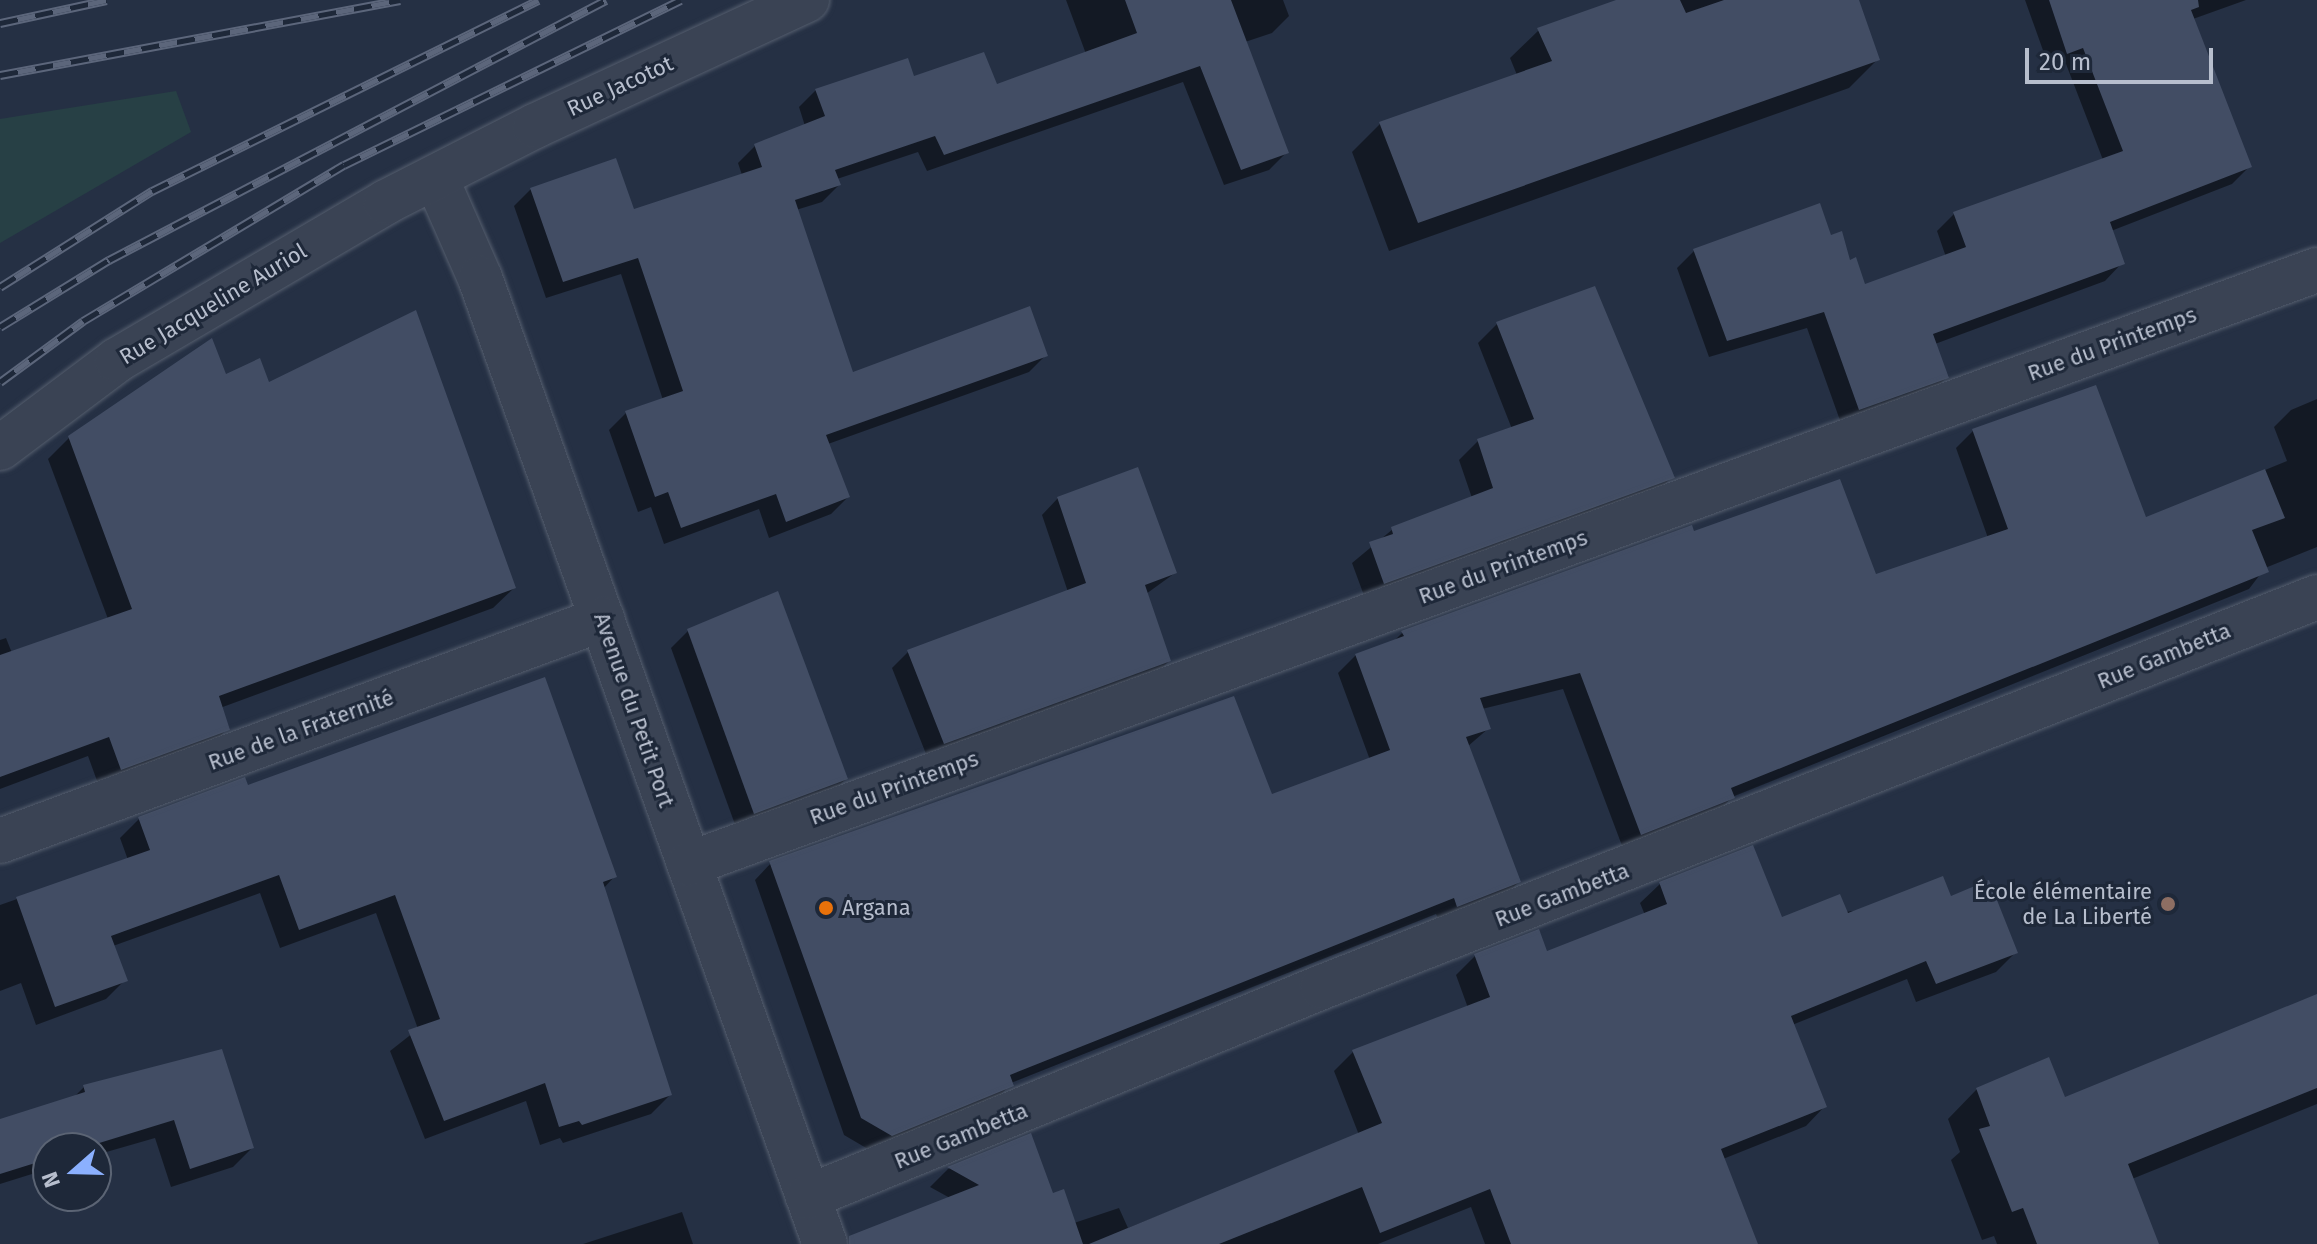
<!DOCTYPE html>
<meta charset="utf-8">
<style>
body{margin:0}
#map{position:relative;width:2317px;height:1244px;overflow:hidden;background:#253044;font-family:"Fira Sans",sans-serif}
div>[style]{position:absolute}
.green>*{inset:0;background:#274045}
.shadow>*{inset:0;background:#0007}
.building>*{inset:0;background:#424d64}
.roads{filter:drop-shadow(0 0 2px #555e6e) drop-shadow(0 0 2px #555e6e)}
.minor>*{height:44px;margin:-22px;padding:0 22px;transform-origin:22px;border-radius:22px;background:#3a4354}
.rail>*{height:9px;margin-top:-4.5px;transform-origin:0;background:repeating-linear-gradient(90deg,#1e2839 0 18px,#5c667b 0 36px);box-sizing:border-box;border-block:2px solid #5c667b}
.dots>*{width:22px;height:22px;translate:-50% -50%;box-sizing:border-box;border:4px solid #1e2839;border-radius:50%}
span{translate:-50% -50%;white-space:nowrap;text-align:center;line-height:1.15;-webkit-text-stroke:6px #1e2839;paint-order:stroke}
.street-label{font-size:22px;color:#b7becd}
.poi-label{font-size:22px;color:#b7becd}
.right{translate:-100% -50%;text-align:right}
.left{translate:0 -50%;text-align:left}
.north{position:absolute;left:32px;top:1132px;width:80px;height:80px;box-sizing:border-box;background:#1e2839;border:2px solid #5b6474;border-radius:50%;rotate:250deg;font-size:22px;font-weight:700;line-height:32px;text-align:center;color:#b7becd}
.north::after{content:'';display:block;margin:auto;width:28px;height:36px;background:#8bb0fe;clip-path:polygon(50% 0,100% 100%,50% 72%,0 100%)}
.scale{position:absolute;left:2025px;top:48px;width:188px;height:36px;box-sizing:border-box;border:4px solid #b7becd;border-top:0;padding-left:10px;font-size:24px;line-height:28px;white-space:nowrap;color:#b7becd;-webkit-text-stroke:6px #1e2839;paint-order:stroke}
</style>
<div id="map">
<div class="green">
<div style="clip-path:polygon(176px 91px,191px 132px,0 243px,0 119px)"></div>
</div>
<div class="shadow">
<div style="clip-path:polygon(1066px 0,1283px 0,1289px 16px,1272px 33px,1245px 42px,1286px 153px,1269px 170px,1224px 185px,1183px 82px,927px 171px,918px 152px,837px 179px,839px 185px,822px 202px,796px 210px,852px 374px,1046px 355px,1029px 372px,828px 444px,848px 497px,831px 514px,769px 538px,759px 509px,664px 544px,651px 507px,638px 512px,609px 430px,626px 413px,663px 400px,621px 274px,546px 298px,514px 206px,531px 189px,632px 211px,742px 175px,738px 163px,755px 146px,805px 126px,799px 107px,816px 90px,913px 78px,996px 87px,1086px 54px)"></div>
<div style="clip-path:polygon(1622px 0,1857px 0,1878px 59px,1849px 88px,1389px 251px,1352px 152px,1380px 124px,1517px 75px,1510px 58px,1539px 30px)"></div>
<div style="clip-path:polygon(2025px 0,2246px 0,2193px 19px,2249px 167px,2232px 184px,2111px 231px,2122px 263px,2105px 281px,1935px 344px,1947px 377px,1930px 394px,1842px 426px,1807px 328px,1709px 357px,1677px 268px,1694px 251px,1829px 237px,1864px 287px,1946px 257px,1937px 231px,1954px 214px,2103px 160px,2066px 64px,2050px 70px)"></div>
<div style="clip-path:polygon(1594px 288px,1672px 477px,1653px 496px,1366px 601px,1352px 563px,1393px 529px,1472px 498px,1459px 460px,1478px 441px,1512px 429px,1478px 343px,1497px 324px)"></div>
<div style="clip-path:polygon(224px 377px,268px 385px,514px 588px,493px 608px,220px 708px,227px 729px,207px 750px,100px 789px,88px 756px,0 789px,0 640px,6px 638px,12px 653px,108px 619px,48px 459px,69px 438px)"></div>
<div style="clip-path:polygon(2317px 399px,2317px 547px,2265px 568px,2249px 589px,1732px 797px,1715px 815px,1624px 851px,1563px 689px,1482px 709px,1489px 728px,1467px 747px,1519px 882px,1501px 899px,1440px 923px,1436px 914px,1011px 1083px,994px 1103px,873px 1152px,844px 1135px,755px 880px,772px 862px,1271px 797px,1370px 760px,1338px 673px,1356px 655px,1393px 642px,1403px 632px,1693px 534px,1874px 577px,1988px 538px,1956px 448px,1973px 431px,2145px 519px,2287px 461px,2274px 427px,2291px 410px)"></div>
<div style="clip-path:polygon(1058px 498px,1175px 573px,1146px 594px,1169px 661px,1153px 677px,928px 759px,892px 668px,908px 652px,1068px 592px,1042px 515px)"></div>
<div style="clip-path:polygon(688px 631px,846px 779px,828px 796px,737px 830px,671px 648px)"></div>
<div style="clip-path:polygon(247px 788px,614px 877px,603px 889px,670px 1095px,651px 1114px,563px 1143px,560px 1138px,540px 1145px,526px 1101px,425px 1139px,390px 1051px,418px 1029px,376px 913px,280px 948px,260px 893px,113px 946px,125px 980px,106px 999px,36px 1025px,21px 983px,0 991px,0 905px,128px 860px,120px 838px,139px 819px)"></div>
<div style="clip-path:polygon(1660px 884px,1781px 920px,1950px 899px,2016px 952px,1996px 972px,1916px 1002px,1907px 979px,1792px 1025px,1825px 1106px,1806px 1126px,1723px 1159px,1756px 1244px,1485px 1244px,1471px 1207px,1378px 1244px,890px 1244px,950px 1198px,930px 1187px,948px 1169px,1030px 1136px,1052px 1196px,1074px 1223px,1119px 1208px,1128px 1228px,1359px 1135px,1334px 1071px,1353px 1052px,1468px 1008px,1456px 975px,1475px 956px,1546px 954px,1645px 915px,1640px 903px)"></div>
<div style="clip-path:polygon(2317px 996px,2317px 1104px,2132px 1179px,2157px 1244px,1997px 1244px,1994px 1236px,1982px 1240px,1951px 1160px,1960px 1152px,1948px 1119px,1977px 1089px,2064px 1099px)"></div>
<div style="clip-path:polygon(84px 1087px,252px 1148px,233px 1167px,171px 1187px,155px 1138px,96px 1155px,96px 1148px,48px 1148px,48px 1169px,0 1184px,0 1121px,73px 1098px)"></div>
<div style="clip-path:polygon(682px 1212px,693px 1244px,583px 1244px)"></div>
</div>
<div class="building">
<div style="clip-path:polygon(1125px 0,1231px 0,1289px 153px,1241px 170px,1200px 66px,944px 155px,935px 136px,835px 170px,841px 185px,795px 200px,853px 372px,1030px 306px,1048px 356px,826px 435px,850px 497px,786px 522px,776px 494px,681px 528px,668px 492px,655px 497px,625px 411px,683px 391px,638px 258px,563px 282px,530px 188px,616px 158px,634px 209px,762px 167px,754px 144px,825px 116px,815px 89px,908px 58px,914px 76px,984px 52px,997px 84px,1137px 33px)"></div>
<div style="clip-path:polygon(1616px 0,1680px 0,1686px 13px,1724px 0,1859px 0,1880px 60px,1418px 223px,1379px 122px,1552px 61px,1537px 28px)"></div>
<div style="clip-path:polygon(2049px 0,2198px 0,2199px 7px,2191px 10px,2252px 167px,2110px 222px,2125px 264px,1933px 334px,1949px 378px,1859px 410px,1824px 312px,1727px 341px,1693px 249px,1820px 203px,1831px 235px,1842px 231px,1850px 260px,1856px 257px,1865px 284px,1966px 247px,1953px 212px,2123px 151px,2083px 48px,2067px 54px)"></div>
<div style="clip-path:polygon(1595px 286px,1675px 478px,1384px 584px,1369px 542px,1393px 534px,1391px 527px,1493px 488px,1477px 439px,1534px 419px,1496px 322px)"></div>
<div style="clip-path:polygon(416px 310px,516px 588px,219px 696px,230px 730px,121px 770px,109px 737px,0 777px,0 655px,132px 609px,68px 436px,212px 338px,226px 374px,260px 358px,269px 382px)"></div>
<div style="clip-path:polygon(2096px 385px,2146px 517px,2265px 469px,2285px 518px,2252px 530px,2269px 572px,1731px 788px,1735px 798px,1641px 835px,1580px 673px,1480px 698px,1491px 729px,1466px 737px,1521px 882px,1457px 907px,1454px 898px,1010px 1075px,1014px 1086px,892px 1136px,861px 1118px,769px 861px,1234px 696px,1272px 794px,1390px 750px,1355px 654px,1404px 636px,1401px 631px,1692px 525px,1694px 531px,1840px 479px,1876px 574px,2008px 529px,1972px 429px)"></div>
<div style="clip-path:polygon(1138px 467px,1177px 573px,1145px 585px,1171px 661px,944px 744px,907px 650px,1086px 583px,1057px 497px)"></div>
<div style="clip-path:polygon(778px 591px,848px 779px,754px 814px,687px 629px)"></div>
<div style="clip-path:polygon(545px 677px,617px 877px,603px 882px,672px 1095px,582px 1125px,579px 1121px,559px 1127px,545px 1083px,444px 1121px,408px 1030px,440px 1019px,395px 895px,299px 930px,279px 875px,111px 936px,128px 981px,55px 1007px,16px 897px,150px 850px,138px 817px,245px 777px,248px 785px)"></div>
<div style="clip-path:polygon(1753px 845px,1782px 917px,1840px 894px,1848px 913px,1943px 876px,1951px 896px,1989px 880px,2018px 953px,1936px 984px,1926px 961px,1791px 1016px,1827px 1107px,1721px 1149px,1758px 1244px,1511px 1244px,1490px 1189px,1380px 1233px,1362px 1187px,1219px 1244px,1089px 1244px,1382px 1123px,1352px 1050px,1490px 997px,1474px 954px,1539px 929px,1547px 951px,1667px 904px,1659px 882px)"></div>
<div style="clip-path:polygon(2317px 994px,2317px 1088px,2128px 1164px,2159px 1244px,2037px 1244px,2023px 1208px,2012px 1212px,1979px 1129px,1990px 1126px,1976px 1088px,2049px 1057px,2065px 1097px)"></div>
<div style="clip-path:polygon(222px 1049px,254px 1148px,190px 1169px,174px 1120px,83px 1148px,48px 1148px,48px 1159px,0 1174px,0 1119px,85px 1092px,83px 1085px)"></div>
<div style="clip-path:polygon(1031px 1133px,1053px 1193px,1064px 1189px,1083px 1244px,849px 1244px,849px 1236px,979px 1185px,947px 1167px)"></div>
</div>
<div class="roads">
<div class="minor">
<div style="left:436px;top:178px;width:109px;rotate:66.3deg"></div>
<div style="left:480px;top:278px;width:1026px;rotate:70.35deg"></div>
<div style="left:0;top:448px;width:146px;rotate:-36.9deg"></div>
<div style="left:117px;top:360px;width:312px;rotate:-30.4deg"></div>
<div style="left:386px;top:202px;width:167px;rotate:-27deg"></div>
<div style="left:535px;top:126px;width:300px;rotate:-24.9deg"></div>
<div style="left:0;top:841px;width:642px;rotate:-20.24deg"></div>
<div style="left:689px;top:864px;width:1733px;rotate:-20.05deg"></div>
<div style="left:808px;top:1197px;width:555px;rotate:-22.22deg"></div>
<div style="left:1322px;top:987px;width:1069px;rotate:-21.4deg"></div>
</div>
</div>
<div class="rail">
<div style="left:0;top:23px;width:109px;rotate:-12.1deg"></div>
<div style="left:0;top:75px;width:407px;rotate:-10.6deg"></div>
<div style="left:0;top:287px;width:180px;rotate:-32.3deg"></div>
<div style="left:152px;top:191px;width:431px;rotate:-26.3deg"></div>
<div style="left:0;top:327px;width:128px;rotate:-31.6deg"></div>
<div style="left:109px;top:260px;width:561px;rotate:-27.62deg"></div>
<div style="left:0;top:382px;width:103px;rotate:-36.3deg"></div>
<div style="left:83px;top:321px;width:304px;rotate:-30.9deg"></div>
<div style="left:344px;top:165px;width:375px;rotate:-26.1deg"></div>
</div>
<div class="dots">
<div style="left:2168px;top:904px;background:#8d6e63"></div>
<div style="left:826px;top:908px;background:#e8710a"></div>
</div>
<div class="street-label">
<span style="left:620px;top:86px;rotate:-25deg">Rue Jacotot</span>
<span style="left:213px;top:304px;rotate:-31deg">Rue Jacqueline Auriol</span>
<span style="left:2112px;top:344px;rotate:-20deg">Rue du Printemps</span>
<span style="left:1503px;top:567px;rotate:-20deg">Rue du Printemps</span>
<span style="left:2164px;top:656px;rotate:-22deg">Rue Gambetta</span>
<span style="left:634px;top:710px;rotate:71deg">Avenue du Petit Port</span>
<span style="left:301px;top:730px;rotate:-20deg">Rue de la Fraternité</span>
<span style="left:894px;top:788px;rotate:-20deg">Rue du Printemps</span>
<span style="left:1562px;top:895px;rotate:-21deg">Rue Gambetta</span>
<span style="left:961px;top:1136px;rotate:-22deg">Rue Gambetta</span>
</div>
<div class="poi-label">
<span class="right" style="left:2152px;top:904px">École élémentaire<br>de La Liberté</span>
<span class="left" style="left:842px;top:908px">Argana</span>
</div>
<div class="north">N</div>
<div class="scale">20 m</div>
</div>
